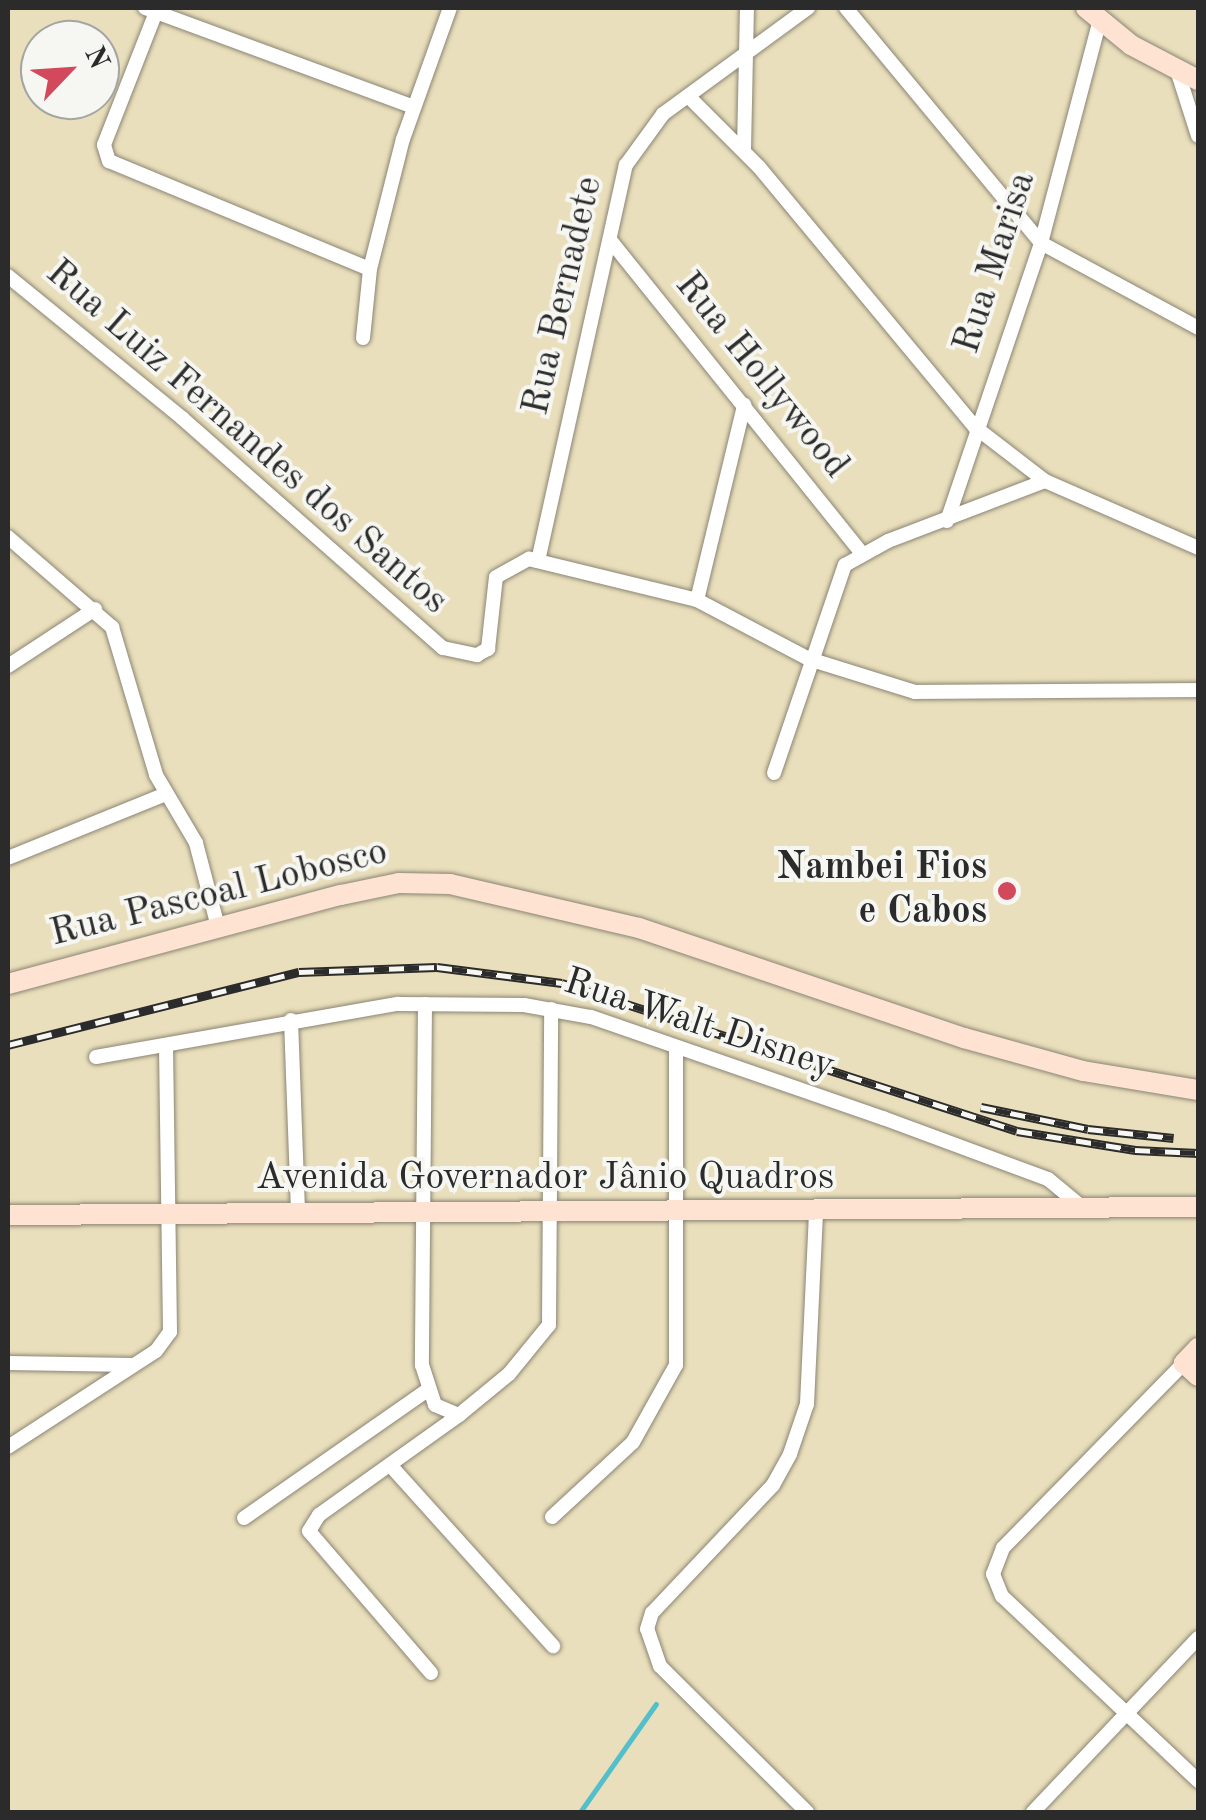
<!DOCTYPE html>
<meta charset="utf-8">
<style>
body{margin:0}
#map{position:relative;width:1206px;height:1820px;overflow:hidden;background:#eadfbc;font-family:"Old Standard TT",serif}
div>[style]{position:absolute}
.stream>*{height:5px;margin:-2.5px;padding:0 2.5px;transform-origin:2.5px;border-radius:2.5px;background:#52bfcb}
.roads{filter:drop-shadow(0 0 2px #8a8574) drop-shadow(0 0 2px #8a8574)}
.street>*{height:14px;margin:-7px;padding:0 7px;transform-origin:7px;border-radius:7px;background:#fff}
.secondary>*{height:20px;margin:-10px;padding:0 10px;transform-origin:10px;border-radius:10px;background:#fee3d2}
.rail>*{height:9px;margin-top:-4.5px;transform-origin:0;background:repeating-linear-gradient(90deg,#f6f6f2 0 15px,#2b2b2b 0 30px);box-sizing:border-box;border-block:2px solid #2b2b2b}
.dots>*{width:28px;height:28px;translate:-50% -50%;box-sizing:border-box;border:5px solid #f6f6f2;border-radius:50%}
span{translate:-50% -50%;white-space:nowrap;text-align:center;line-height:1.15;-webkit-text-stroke:8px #f6f6f2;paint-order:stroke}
.street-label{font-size:38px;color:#2b2b2b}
.poi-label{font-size:38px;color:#2b2b2b;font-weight:700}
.right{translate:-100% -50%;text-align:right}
.frame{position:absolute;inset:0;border:10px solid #2b2b2b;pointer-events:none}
.north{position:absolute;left:20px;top:20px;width:100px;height:100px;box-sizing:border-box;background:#f6f6f2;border:2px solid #a5a5a2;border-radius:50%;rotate:65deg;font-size:28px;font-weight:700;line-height:40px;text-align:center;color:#2b2b2b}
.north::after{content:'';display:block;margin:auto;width:35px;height:45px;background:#d1495b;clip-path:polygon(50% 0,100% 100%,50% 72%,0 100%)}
</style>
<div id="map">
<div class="stream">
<div style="left:398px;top:1812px;width:46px"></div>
<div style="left:580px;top:1812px;width:132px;rotate:-54.9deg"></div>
</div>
<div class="roads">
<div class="street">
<div style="left:145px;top:8px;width:284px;rotate:20.2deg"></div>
<div style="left:846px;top:8px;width:305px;rotate:50.3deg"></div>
<div style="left:1041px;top:243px;width:179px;rotate:28.4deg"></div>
<div style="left:156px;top:12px;width:143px;rotate:111.4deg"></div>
<div style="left:104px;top:145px;width:17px;rotate:73deg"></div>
<div style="left:109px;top:161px;width:282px;rotate:22.5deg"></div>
<div style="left:1177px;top:70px;width:69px;rotate:72.3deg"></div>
<div style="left:688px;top:96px;width:100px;rotate:45deg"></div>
<div style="left:759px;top:167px;width:338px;rotate:50.3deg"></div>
<div style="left:975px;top:427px;width:88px;rotate:37.6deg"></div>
<div style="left:1045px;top:481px;width:167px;rotate:23.6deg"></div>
<div style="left:744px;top:149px;width:141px;rotate:-88.8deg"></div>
<div style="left:610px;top:240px;width:402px;rotate:51.2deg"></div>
<div style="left:8px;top:276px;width:225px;rotate:39.2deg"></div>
<div style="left:182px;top:418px;width:348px;rotate:41.4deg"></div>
<div style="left:443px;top:648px;width:35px;rotate:12deg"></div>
<div style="left:477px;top:655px;width:13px;rotate:-29deg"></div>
<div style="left:488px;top:649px;width:72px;rotate:-83.7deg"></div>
<div style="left:496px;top:577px;width:38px;rotate:-29deg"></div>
<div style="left:529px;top:559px;width:173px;rotate:13.7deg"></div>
<div style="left:697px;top:600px;width:127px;rotate:27.8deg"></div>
<div style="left:809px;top:659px;width:111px;rotate:17.3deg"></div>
<div style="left:915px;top:692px;width:283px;rotate:-0.4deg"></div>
<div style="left:363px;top:338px;width:69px;rotate:-84.2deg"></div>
<div style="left:370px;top:269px;width:134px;rotate:-75.8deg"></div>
<div style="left:403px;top:139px;width:139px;rotate:-70.3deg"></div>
<div style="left:947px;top:521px;width:293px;rotate:-71.3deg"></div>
<div style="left:1041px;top:243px;width:228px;rotate:-75.2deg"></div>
<div style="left:8px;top:537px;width:138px;rotate:40.9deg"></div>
<div style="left:112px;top:627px;width:154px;rotate:73.4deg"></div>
<div style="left:156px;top:775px;width:79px;rotate:59.5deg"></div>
<div style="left:196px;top:843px;width:87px;rotate:75.3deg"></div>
<div style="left:538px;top:561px;width:406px;rotate:-77.5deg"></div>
<div style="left:626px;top:165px;width:63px;rotate:-54deg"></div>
<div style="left:663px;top:114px;width:180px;rotate:-36.2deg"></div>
<div style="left:697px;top:600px;width:201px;rotate:-76.4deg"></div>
<div style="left:8px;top:666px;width:104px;rotate:-33.2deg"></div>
<div style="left:774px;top:773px;width:220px;rotate:-71.2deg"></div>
<div style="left:845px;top:565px;width:49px;rotate:-29.2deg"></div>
<div style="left:888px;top:541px;width:168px;rotate:-20.9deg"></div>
<div style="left:8px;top:858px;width:170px;rotate:-22.1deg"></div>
<div style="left:425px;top:1004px;width:361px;rotate:90.5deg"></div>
<div style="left:422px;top:1365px;width:42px;rotate:72deg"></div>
<div style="left:435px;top:1405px;width:26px;rotate:23deg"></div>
<div style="left:459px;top:1415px;width:65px;rotate:-39.4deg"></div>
<div style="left:509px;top:1374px;width:63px;rotate:-50.8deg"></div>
<div style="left:549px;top:1325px;width:316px;rotate:-89.6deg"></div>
<div style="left:291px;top:1020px;width:194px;rotate:87.9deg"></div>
<div style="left:96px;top:1057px;width:307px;rotate:-10deg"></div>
<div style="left:398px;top:1004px;width:126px;rotate:0.5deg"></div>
<div style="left:524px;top:1005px;width:68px;rotate:10.2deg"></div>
<div style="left:591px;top:1017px;width:309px;rotate:19.1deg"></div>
<div style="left:883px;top:1118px;width:176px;rotate:20.3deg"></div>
<div style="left:1048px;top:1179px;width:45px;rotate:39.6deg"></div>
<div style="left:8px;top:1363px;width:125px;rotate:0.9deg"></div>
<div style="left:1184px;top:1363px;width:259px;rotate:134.4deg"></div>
<div style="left:1003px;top:1548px;width:28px;rotate:111deg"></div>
<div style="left:993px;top:1574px;width:24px;rotate:68deg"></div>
<div style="left:1002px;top:1596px;width:270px;rotate:43.3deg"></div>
<div style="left:8px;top:1447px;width:176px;rotate:-33deg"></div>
<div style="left:156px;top:1351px;width:24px;rotate:-54deg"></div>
<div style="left:170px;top:1332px;width:286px;rotate:-90.8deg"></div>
<div style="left:390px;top:1465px;width:244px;rotate:48deg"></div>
<div style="left:552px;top:1517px;width:110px;rotate:-42.8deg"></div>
<div style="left:633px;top:1442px;width:88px;rotate:-60.8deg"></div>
<div style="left:676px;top:1365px;width:317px;rotate:-90deg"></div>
<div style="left:244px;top:1518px;width:222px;rotate:-34.9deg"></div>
<div style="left:431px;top:1673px;width:187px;rotate:-130.7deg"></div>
<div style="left:309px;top:1531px;width:19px;rotate:-58deg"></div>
<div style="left:319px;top:1515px;width:172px;rotate:-35.5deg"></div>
<div style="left:807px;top:1812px;width:207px;rotate:-135.2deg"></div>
<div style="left:660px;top:1666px;width:39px;rotate:-109deg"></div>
<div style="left:647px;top:1629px;width:17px;rotate:-73deg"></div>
<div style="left:652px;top:1613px;width:176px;rotate:-46.6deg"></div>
<div style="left:773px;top:1485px;width:35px;rotate:-61deg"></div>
<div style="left:790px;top:1454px;width:53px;rotate:-71.2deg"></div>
<div style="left:807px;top:1404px;width:191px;rotate:-87.3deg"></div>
<div style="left:1033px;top:1812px;width:240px;rotate:-46.5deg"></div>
</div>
<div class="secondary">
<div style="left:1086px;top:8px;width:58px;rotate:39.4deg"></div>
<div style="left:1131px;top:45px;width:76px;rotate:27.6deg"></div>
<div style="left:8px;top:984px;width:345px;rotate:-15deg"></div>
<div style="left:341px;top:895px;width:59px;rotate:-11.7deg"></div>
<div style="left:399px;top:883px;width:51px;rotate:1.1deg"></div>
<div style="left:450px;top:884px;width:194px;rotate:13.1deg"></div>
<div style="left:639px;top:928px;width:343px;rotate:18.7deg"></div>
<div style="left:964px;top:1038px;width:123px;rotate:15.5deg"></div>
<div style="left:1083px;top:1071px;width:117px;rotate:9.4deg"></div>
<div style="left:8px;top:1215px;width:1190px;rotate:-0.39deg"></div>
<div style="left:1198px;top:1348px;width:21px;rotate:133deg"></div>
<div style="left:1184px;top:1363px;width:19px;rotate:43deg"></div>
</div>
</div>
<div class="rail">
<div style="left:8px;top:1045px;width:300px;rotate:-14.1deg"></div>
<div style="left:299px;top:972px;width:138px;rotate:-2.1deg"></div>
<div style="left:437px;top:967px;width:126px;rotate:7.3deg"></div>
<div style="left:562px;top:983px;width:478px;rotate:18deg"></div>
<div style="left:1017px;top:1131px;width:120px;rotate:9.1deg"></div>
<div style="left:1135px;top:1150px;width:63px;rotate:2.7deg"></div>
<div style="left:981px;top:1107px;width:109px;rotate:11.6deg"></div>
<div style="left:1088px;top:1129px;width:86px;rotate:6deg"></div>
</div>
<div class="dots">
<div style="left:1007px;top:891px;background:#d1495b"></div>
</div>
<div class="street-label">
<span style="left:996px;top:263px;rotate:-72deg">Rua Marisa</span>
<span style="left:564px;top:296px;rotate:-77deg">Rua Bernadete</span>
<span style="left:761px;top:376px;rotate:51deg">Rua Hollywood</span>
<span style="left:246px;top:438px;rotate:41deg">Rua Luiz Fernandes dos Santos</span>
<span style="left:219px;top:894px;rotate:-14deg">Rua Pascoal Lobosco</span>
<span style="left:699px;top:1025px;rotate:18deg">Rua Walt Disney</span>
<span style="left:545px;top:1179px">Avenida Governador Jânio Quadros</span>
</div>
<div class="poi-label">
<span class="right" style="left:987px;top:891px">Nambei Fios<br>e Cabos</span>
</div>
<div class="frame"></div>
<div class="north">N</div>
</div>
